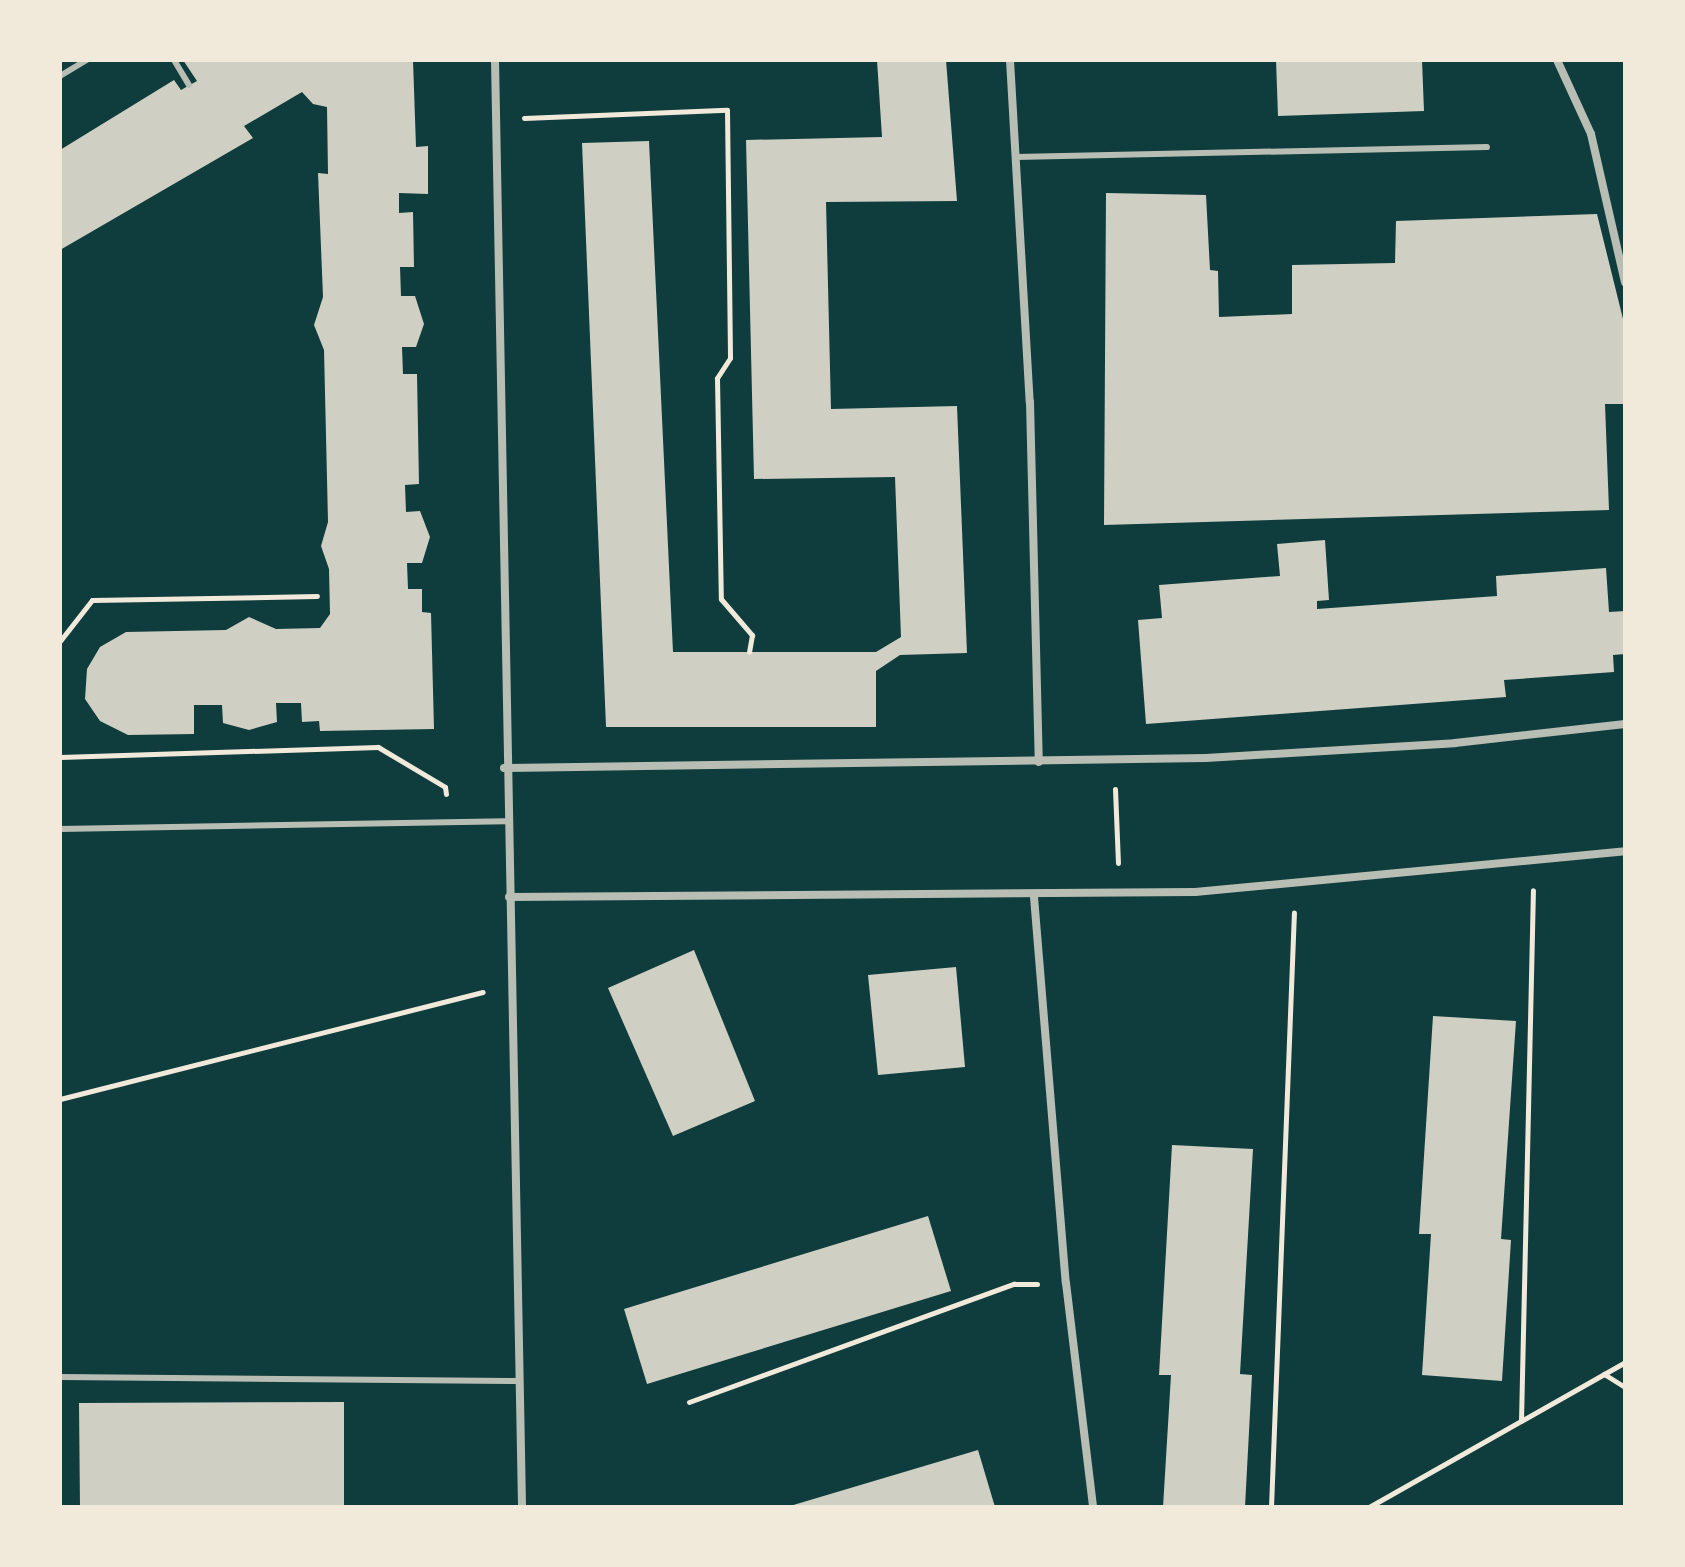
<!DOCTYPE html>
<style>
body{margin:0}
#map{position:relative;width:1685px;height:1567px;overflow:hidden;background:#0f3d3e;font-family:Inter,sans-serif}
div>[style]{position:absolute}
.building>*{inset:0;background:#cfcfc3}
.path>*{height:5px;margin:-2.5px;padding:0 2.5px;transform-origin:2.5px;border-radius:2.5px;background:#f1e9da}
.service>*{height:6px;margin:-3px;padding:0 3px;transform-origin:3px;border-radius:3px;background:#b8beb3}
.minor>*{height:8px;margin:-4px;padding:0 4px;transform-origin:4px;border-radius:4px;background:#b8beb3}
span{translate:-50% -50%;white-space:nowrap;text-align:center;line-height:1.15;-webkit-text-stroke:8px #f1e9da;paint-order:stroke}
.frame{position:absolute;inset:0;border:62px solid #f1e9da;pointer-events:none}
</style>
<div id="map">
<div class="building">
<div style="clip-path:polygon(183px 60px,413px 60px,416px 147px,428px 146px,428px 194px,399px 193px,399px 213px,413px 212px,414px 267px,400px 267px,401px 296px,415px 296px,424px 324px,416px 347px,402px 347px,403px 374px,417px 374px,419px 484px,405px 485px,406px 512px,420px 511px,430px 537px,422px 563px,407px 563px,408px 589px,422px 589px,422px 612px,431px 613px,434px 729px,320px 731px,319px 721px,302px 722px,301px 703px,276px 703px,277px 722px,249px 730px,223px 723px,222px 705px,194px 705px,194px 734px,128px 735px,100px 721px,85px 699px,87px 669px,100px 647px,126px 632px,226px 630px,249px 617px,276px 629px,320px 628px,330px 614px,329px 569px,321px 546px,328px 522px,324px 350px,314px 325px,323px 297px,318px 173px,328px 174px,327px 107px,313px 104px,302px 92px,244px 126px,253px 138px,60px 250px,60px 150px,174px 80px,181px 90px,197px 81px)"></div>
<div style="clip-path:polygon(877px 60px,946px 60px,957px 201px,826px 202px,831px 409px,957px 406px,967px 653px,900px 655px,876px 671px,876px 727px,606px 727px,582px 143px,649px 141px,673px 652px,876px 652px,901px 637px,895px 477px,754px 479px,746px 140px,882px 137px)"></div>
<div style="clip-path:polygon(1276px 60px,1422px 60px,1424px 111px,1278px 116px)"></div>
<div style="clip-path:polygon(1106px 193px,1206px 195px,1210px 270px,1218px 271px,1219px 317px,1292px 314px,1292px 265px,1395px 263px,1396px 221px,1597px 214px,1625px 327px,1625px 404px,1605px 404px,1609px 510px,1104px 525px)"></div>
<div style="clip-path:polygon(1325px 540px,1329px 600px,1317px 601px,1317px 609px,1497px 596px,1496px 576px,1606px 568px,1609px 612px,1625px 611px,1625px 654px,1613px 655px,1614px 672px,1504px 680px,1506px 697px,1146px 724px,1138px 620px,1162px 618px,1159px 585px,1280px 576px,1277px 544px)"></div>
<div style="clip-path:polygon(694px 950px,755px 1101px,673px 1136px,608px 988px)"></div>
<div style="clip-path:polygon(956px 967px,965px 1067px,878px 1075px,868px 975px)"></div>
<div style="clip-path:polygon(1433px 1016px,1516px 1021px,1501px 1239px,1511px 1240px,1502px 1381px,1422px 1375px,1431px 1234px,1419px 1234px)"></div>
<div style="clip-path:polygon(1172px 1145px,1253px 1149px,1240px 1374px,1252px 1375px,1245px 1507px,1163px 1507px,1171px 1375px,1159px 1375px)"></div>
<div style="clip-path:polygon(928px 1216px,951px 1291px,647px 1384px,624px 1309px)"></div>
<div style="clip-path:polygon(344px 1402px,344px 1507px,80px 1507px,79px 1403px)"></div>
<div style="clip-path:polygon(978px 1450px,995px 1507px,790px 1507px,790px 1506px)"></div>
</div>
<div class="path">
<div style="left:524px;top:118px;width:203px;rotate:-2.3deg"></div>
<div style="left:727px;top:110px;width:248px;rotate:89.3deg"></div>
<div style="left:730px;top:358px;width:24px;rotate:123deg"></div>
<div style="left:717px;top:378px;width:221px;rotate:89deg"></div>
<div style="left:721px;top:599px;width:48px;rotate:49.3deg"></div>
<div style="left:752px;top:635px;width:17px;rotate:100deg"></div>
<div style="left:60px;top:641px;width:52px;rotate:-52deg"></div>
<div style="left:92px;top:600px;width:225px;rotate:-1deg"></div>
<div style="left:60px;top:757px;width:318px;rotate:-1.8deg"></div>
<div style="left:378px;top:747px;width:78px;rotate:30.8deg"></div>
<div style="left:445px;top:787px;width:7px;rotate:82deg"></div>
<div style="left:1115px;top:789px;width:74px;rotate:87.7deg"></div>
<div style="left:60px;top:1099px;width:436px;rotate:-14.2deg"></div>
<div style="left:1604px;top:1374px;width:25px;rotate:32deg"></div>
<div style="left:689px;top:1402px;width:346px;rotate:-20deg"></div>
<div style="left:1014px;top:1284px;width:23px"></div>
<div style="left:1521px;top:1421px;width:531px;rotate:-88.71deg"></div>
<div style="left:1271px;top:1507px;width:595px;rotate:-87.79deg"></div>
<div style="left:1369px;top:1507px;width:294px;rotate:-29.5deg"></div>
</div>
<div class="service">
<div style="left:174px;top:60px;width:29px;rotate:59deg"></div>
<div style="left:60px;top:76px;width:31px;rotate:-31deg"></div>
<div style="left:1015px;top:157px;width:472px;rotate:-1.2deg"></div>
<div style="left:60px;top:829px;width:446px;rotate:-1deg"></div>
<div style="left:60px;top:1377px;width:456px;rotate:0.5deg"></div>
</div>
<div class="minor">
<div style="left:495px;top:60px;width:1447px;rotate:88.93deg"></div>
<div style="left:1010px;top:60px;width:343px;rotate:86.7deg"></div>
<div style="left:1030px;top:402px;width:360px;rotate:88.6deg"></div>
<div style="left:1557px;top:60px;width:81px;rotate:65.3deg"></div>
<div style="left:1591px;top:134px;width:152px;rotate:77.1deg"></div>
<div style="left:504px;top:768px;width:702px;rotate:-0.82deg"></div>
<div style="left:1206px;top:758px;width:249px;rotate:-3.4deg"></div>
<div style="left:1455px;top:743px;width:171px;rotate:-6.4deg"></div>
<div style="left:509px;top:897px;width:686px;rotate:-0.42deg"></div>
<div style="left:1195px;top:892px;width:432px;rotate:-5.4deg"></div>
<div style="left:1034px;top:897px;width:387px;rotate:85.3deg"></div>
<div style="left:1066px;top:1283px;width:226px;rotate:83.1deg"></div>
</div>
<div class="frame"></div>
</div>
